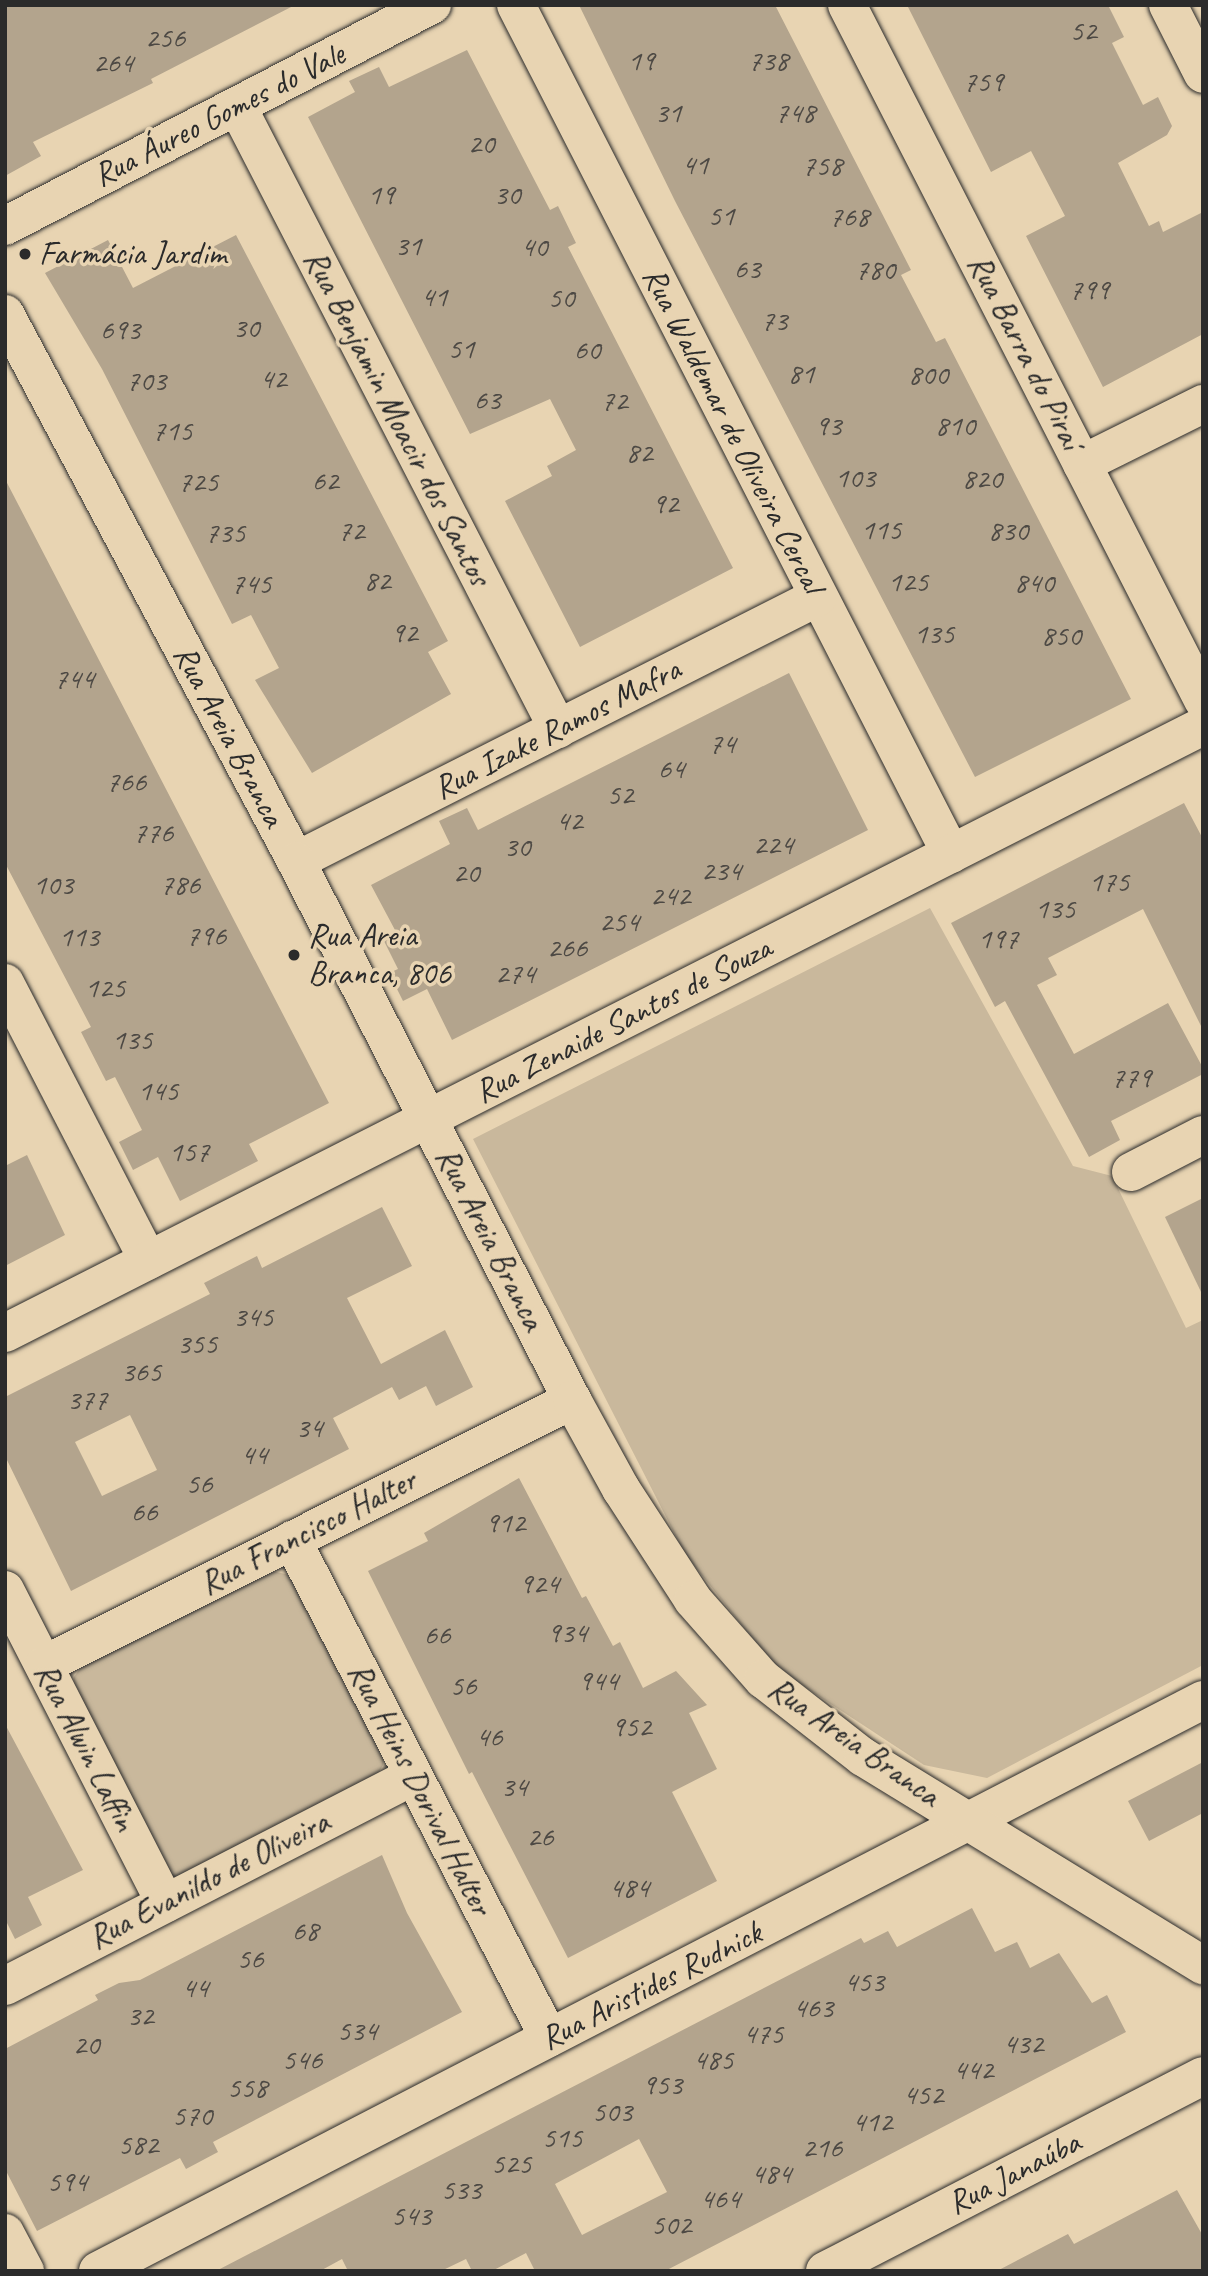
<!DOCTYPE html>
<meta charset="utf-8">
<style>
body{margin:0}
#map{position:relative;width:1208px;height:2276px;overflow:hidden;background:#e8d4b2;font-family:Caveat,sans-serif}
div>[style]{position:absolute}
.green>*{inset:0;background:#c9b89c}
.building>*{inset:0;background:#b3a48d}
.roads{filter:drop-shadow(0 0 2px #2b2b2b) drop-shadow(0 0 2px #2b2b2b)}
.minor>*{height:38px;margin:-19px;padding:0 19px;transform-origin:19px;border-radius:19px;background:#e8d4b2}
.tertiary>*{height:38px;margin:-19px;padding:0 19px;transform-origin:19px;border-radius:19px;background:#e8d4b2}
.dots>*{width:19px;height:19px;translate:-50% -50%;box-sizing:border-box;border:4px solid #e8d4b2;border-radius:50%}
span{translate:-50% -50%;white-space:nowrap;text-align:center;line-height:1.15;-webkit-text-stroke:7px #e8d4b2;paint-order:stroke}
.number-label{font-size:30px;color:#4d4944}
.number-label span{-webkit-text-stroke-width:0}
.street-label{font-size:33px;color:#2b2b2b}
.poi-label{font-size:33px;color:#2b2b2b}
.left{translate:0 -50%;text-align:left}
.frame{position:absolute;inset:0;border:7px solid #2b2b2b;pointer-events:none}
</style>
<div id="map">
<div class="green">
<div style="clip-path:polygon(930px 908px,1073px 1166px,1112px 1176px,1186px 1328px,1203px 1320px,1203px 1665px,987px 1778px,924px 1765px,776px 1668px,685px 1554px,473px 1139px)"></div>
<div style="clip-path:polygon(272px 1571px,294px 1576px,384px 1757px,383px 1765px,376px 1777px,177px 1878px,170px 1875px,73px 1686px,74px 1677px,84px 1663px)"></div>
</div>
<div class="building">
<div style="clip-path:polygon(5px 5px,295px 5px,151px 79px,153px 83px,33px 142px,41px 156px,5px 176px)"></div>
<div style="clip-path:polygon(579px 5px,775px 5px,911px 270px,901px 275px,936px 342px,945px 338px,1131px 699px,975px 777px,675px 201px)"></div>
<div style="clip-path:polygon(907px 5px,1108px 5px,1124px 37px,1112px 43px,1143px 105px,1158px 97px,1172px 126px,1167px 135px,1118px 163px,1149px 226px,1159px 221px,1163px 232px,1203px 212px,1203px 334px,1103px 387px,1026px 236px,1065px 216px,1031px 151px,991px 172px)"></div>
<div style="clip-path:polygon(467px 50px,550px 210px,558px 206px,576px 243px,568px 247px,733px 568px,580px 647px,505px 501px,552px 476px,547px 466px,576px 450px,550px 399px,470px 434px,308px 117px,355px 92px,349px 81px,379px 67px,389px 87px)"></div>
<div style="clip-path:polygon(236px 235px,448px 641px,428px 652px,451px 694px,312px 773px,255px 680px,279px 668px,251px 615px,232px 624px,102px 369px,45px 273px,108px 240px,133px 288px)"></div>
<div style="clip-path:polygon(5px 479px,329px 1103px,249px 1144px,258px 1161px,180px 1201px,158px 1157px,133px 1170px,119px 1142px,142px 1130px,115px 1077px,106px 1081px,81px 1032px,91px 1027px,5px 863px)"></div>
<div style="clip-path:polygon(789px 673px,868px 830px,452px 1040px,427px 989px,403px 1001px,389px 973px,398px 969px,382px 937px,395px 930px,371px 885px,450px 844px,439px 821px,467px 808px,478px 830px)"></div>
<div style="clip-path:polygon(1184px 803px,1203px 839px,1203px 1030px,1143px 909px,1048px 958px,1057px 975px,1037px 985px,1074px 1054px,1168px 1003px,1203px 1068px,1203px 1074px,1111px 1121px,1120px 1140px,1089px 1157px,1005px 1001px,995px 1007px,951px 923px)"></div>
<div style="clip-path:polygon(27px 1155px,65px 1235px,5px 1266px,5px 1166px)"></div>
<div style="clip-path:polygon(1203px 1198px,1203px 1296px,1165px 1217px)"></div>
<div style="clip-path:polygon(evenodd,382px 1207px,412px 1266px,347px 1298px,381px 1364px,445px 1330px,473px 1387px,436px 1406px,426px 1386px,399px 1400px,392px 1387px,333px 1418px,349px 1449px,71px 1591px,5px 1456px,5px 1397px,210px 1294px,204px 1283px,257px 1256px,262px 1268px,382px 1207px,130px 1415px,157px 1470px,102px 1496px,75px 1442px,130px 1415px)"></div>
<div style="clip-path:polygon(519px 1478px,582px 1598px,586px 1596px,613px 1646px,620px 1642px,643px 1688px,676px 1671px,707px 1705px,689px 1713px,717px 1769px,672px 1792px,717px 1881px,568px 1958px,472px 1772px,469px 1774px,368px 1571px,428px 1541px,424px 1533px)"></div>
<div style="clip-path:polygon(5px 1724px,83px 1870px,28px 1897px,42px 1925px,15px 1939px,5px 1919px)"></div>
<div style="clip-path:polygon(1203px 1762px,1203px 1813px,1149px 1841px,1128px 1801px)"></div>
<div style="clip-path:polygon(382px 1855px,407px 1913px,462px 2012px,213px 2142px,218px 2152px,186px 2169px,180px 2158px,37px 2231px,5px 2169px,5px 2049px,98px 2000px,95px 1995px,119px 1983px,140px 1980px)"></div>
<div style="clip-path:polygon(evenodd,972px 1908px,995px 1952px,1017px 1942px,1030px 1968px,1059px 1953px,1092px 2003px,1107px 1995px,1126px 2032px,665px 2271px,535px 2271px,526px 2253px,492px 2271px,472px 2271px,466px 2259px,441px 2271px,348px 2271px,342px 2259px,320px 2271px,216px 2271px,861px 1938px,864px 1943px,888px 1931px,897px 1947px,972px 1908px,639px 2139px,667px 2192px,582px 2235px,555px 2184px,639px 2139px)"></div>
<div style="clip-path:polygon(1177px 2190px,1203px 2236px,1203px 2271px,997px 2271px,1068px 2234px,1074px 2244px)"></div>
</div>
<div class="roads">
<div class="minor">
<div style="left:516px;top:5px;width:954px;rotate:62.87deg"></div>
<div style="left:847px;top:5px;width:781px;rotate:62.88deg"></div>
<div style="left:1168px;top:5px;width:77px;rotate:63.1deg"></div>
<div style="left:237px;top:106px;width:701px;rotate:62.74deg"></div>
<div style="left:5px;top:226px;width:481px;rotate:-27.4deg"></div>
<div style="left:1082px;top:464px;width:135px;rotate:-26.4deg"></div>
<div style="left:296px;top:861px;width:585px;rotate:-26.83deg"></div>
<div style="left:5px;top:983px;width:312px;rotate:62.7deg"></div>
<div style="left:1131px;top:1172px;width:81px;rotate:-27.2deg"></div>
<div style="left:5px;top:1333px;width:1343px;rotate:-26.87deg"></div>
<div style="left:292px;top:1540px;width:560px;rotate:62.7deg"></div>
<div style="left:5px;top:1590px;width:352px;rotate:62.9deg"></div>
<div style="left:44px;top:1665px;width:591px;rotate:-26.65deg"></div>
<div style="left:5px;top:1986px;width:459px;rotate:-27.2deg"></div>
<div style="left:5px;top:2233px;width:43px;rotate:62.2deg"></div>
<div style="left:98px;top:2271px;width:1244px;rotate:-27.33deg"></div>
<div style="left:825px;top:2271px;width:425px;rotate:-27.3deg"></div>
</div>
<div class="tertiary">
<div style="left:5px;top:314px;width:620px;rotate:61.99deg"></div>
<div style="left:296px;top:861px;width:606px;rotate:62.88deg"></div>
<div style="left:572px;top:1400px;width:102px;rotate:61.2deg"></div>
<div style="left:621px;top:1489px;width:132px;rotate:57deg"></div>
<div style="left:693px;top:1600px;width:106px;rotate:48.5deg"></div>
<div style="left:763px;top:1679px;width:127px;rotate:38deg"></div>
<div style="left:863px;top:1757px;width:399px;rotate:31.5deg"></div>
</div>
</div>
<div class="dots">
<div style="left:25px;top:254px;background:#2b2b2b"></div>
<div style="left:294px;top:955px;background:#2b2b2b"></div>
</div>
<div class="number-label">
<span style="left:1083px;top:30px">52</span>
<span style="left:165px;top:37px">256</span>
<span style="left:641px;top:60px">19</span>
<span style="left:768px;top:60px">738</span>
<span style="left:113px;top:62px">264</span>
<span style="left:983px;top:81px">759</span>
<span style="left:668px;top:112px">31</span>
<span style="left:795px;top:112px">748</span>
<span style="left:481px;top:143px">20</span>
<span style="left:695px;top:164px">41</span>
<span style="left:822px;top:165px">758</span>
<span style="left:381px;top:194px">19</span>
<span style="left:507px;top:194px">30</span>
<span style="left:721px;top:215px">51</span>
<span style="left:849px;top:216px">768</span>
<span style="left:408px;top:245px">31</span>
<span style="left:534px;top:246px">40</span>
<span style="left:747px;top:268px">63</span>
<span style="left:875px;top:269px">780</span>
<span style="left:1089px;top:289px">799</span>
<span style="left:434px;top:296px">41</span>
<span style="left:561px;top:297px">50</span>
<span style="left:774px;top:320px">73</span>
<span style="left:246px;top:327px">30</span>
<span style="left:120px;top:329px">693</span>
<span style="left:461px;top:348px">51</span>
<span style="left:587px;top:349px">60</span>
<span style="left:801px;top:373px">81</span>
<span style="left:928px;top:374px">800</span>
<span style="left:273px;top:378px">42</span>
<span style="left:146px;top:380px">703</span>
<span style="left:487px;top:399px">63</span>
<span style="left:614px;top:400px">72</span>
<span style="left:828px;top:425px">93</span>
<span style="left:955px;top:425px">810</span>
<span style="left:172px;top:430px">715</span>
<span style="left:639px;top:452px">82</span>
<span style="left:855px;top:477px">103</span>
<span style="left:982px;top:478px">820</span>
<span style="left:325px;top:480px">62</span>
<span style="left:198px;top:481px">725</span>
<span style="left:665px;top:503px">92</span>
<span style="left:881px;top:529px">115</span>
<span style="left:351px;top:530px">72</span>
<span style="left:1008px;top:530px">830</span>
<span style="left:225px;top:532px">735</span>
<span style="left:377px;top:580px">82</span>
<span style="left:908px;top:581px">125</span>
<span style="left:1034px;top:582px">840</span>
<span style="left:251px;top:583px">745</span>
<span style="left:404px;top:632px">92</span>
<span style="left:934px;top:633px">135</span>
<span style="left:1061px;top:635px">850</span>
<span style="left:74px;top:678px">744</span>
<span style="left:722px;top:743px">74</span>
<span style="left:671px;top:768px">64</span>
<span style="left:126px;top:781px">766</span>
<span style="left:620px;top:794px">52</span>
<span style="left:569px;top:820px">42</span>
<span style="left:153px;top:832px">776</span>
<span style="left:773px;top:844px">224</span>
<span style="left:517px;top:846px">30</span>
<span style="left:721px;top:870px">234</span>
<span style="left:466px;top:872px">20</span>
<span style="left:1109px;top:881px">175</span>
<span style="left:53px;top:884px">103</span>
<span style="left:180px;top:884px">786</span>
<span style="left:670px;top:895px">242</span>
<span style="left:1055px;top:908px">135</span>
<span style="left:619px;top:921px">254</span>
<span style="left:206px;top:935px">796</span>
<span style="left:79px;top:936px">113</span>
<span style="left:998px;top:938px">197</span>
<span style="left:567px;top:947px">266</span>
<span style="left:515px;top:973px">274</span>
<span style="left:105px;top:987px">125</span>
<span style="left:132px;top:1039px">135</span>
<span style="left:1131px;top:1077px">779</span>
<span style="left:158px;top:1090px">145</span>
<span style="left:189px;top:1151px">157</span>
<span style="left:253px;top:1316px">345</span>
<span style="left:197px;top:1343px">355</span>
<span style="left:141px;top:1371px">365</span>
<span style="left:87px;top:1399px">377</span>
<span style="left:309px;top:1427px">34</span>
<span style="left:254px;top:1454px">44</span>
<span style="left:199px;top:1483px">56</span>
<span style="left:144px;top:1511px">66</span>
<span style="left:505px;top:1522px">912</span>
<span style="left:539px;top:1583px">924</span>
<span style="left:567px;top:1632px">934</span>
<span style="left:437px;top:1634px">66</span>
<span style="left:598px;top:1680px">944</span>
<span style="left:463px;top:1685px">56</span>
<span style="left:631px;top:1726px">952</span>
<span style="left:489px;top:1736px">46</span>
<span style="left:514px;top:1786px">34</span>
<span style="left:540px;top:1836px">26</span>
<span style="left:629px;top:1887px">484</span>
<span style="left:305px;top:1930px">68</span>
<span style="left:250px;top:1958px">56</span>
<span style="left:864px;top:1981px">453</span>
<span style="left:195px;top:1987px">44</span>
<span style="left:813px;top:2007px">463</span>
<span style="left:140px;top:2015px">32</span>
<span style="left:357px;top:2030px">534</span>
<span style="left:763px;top:2033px">475</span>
<span style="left:1023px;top:2043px">432</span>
<span style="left:86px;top:2044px">20</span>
<span style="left:302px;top:2059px">546</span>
<span style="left:713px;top:2059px">485</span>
<span style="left:973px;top:2069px">442</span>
<span style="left:662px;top:2084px">953</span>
<span style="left:247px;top:2087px">558</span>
<span style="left:923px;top:2094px">452</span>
<span style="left:612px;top:2111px">503</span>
<span style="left:192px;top:2115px">570</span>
<span style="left:872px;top:2121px">412</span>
<span style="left:562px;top:2137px">515</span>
<span style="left:138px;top:2144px">582</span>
<span style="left:822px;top:2147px">216</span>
<span style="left:511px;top:2163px">525</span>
<span style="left:771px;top:2173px">484</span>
<span style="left:67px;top:2181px">594</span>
<span style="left:461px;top:2189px">533</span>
<span style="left:720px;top:2198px">464</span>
<span style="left:411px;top:2215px">543</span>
<span style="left:671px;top:2224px">502</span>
</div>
<div class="street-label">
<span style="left:219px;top:115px;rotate:-27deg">Rua Áureo Gomes do Vale</span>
<span style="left:1025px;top:352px;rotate:63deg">Rua Barra do Piraí</span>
<span style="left:397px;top:418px;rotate:63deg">Rua Benjamin Moacir dos Santos</span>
<span style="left:733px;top:430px;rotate:63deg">Rua Waldemar de Oliveira Cercal</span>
<span style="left:557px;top:729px;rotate:-27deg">Rua Izake Ramos Mafra</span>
<span style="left:229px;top:736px;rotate:62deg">Rua Areia Branca</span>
<span style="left:623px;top:1020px;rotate:-27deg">Rua Zenaide Santos de Souza</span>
<span style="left:490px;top:1239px;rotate:63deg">Rua Areia Branca</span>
<span style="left:308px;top:1532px;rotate:-27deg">Rua Francisco Halter</span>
<span style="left:854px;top:1742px;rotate:35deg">Rua Areia Branca</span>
<span style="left:85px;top:1747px;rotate:63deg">Rua Alwin Laffin</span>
<span style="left:420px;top:1789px;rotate:63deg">Rua Heins Dorival Halter</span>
<span style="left:209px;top:1880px;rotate:-27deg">Rua Evanildo de Oliveira</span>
<span style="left:651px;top:1986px;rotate:-27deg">Rua Aristides Rudnick</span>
<span style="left:1014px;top:2173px;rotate:-27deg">Rua Janaúba</span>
</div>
<div class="poi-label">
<span class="left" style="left:39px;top:254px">Farmácia Jardim</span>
<span class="left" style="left:308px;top:955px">Rua Areia<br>Branca, 806</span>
</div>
<div class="frame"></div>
</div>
